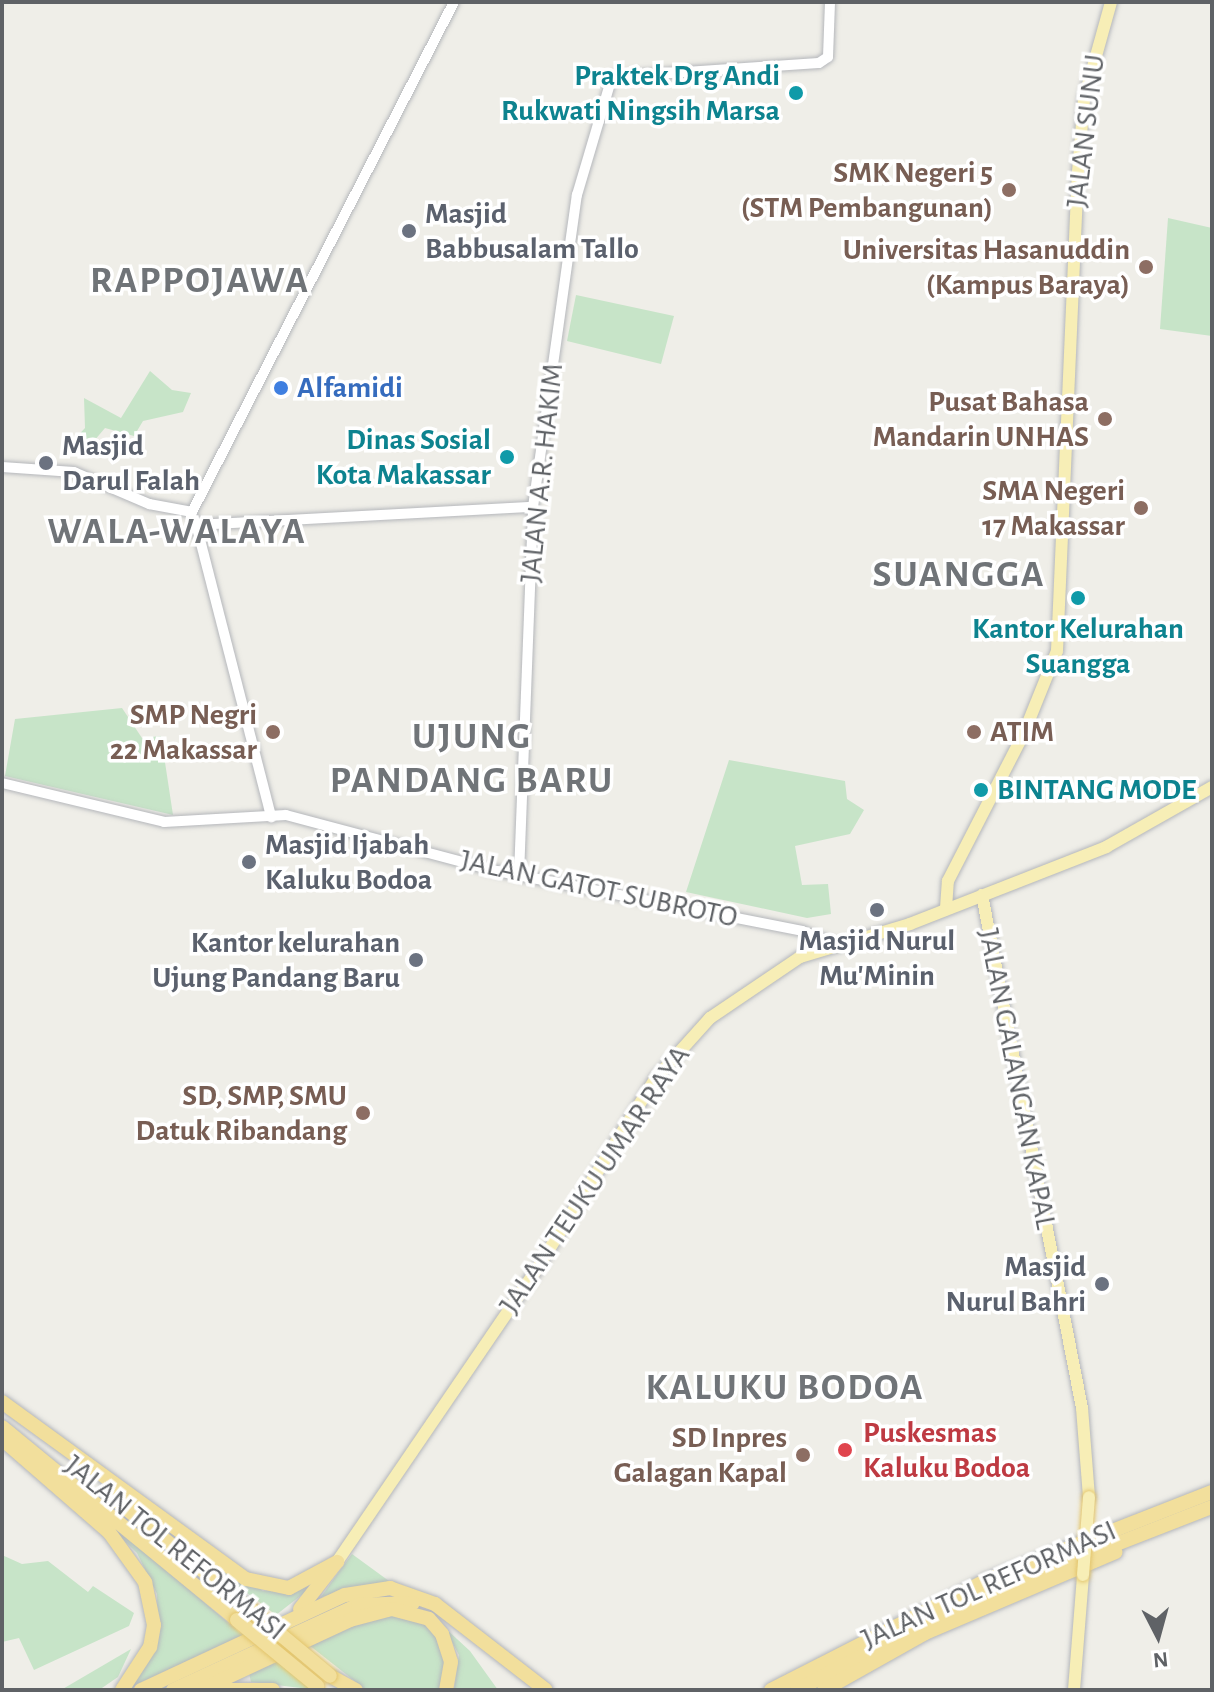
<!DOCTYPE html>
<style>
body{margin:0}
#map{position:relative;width:1214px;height:1692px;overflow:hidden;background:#efeee8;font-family:"Alegreya Sans",sans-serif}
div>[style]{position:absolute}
.green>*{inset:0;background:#c7e4c8}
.roads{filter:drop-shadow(0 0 2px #b5b7bb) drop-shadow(0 0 2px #b5b7bb)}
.minor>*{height:10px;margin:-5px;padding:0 5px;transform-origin:5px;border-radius:5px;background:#fff}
.major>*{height:12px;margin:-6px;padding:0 6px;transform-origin:6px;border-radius:6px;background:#f7eeb6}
.highway>*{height:14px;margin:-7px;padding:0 7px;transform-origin:7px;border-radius:7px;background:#f2df9c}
.bridges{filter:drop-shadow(0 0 2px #e3c56d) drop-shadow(0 0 2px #e3c56d)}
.major-bridge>*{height:12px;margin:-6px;padding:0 6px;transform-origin:6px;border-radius:6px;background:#f7eeb6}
.highway-bridge>*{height:14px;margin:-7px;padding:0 7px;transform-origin:7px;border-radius:7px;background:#f2df9c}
.dots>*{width:22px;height:22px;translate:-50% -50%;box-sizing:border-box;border:4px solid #fff;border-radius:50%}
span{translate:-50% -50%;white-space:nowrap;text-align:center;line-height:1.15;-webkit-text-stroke:7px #fff;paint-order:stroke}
.culture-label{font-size:30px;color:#0d838f;font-weight:700}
.right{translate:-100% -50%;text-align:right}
.left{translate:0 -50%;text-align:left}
.street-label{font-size:30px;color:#5f6266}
.education-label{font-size:30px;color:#785e54;font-weight:700}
.worship-label{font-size:30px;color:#5b616d;font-weight:700}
.shop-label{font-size:30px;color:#366cbe;font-weight:700}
.health-label{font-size:30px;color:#be3a42;font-weight:700}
.district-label{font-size:38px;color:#707478;font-weight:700;letter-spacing:2px}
.frame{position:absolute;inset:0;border:4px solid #5f6266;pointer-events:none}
.north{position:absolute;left:1118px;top:1596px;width:80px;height:80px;-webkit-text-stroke:6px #fff;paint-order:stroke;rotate:174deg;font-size:22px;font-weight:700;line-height:32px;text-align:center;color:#5f6266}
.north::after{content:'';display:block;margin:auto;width:28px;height:36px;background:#5f6266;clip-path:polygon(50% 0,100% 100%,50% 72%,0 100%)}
</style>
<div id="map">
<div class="green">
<div style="clip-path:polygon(1168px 218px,1212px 228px,1212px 336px,1160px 329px)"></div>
<div style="clip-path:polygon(576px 295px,674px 316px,661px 364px,567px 341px)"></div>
<div style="clip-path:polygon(150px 371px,172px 390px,191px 393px,183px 412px,143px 421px,134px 436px,105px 428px,88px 448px,69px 445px,85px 428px,84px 398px,121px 418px)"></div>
<div style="clip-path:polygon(122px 708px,142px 738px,161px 736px,173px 815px,5px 776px,15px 719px)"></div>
<div style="clip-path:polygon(729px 760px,845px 781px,847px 799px,864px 810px,850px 834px,795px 846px,802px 885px,828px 884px,831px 914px,807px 918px,686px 892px)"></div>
<div style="clip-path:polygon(78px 1495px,246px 1638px,128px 1689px,158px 1642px,157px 1594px,137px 1553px)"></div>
<div style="clip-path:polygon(148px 1517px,263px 1591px,313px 1586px,276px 1615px)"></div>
<div style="clip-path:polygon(352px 1554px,389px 1581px,321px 1597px,338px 1573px)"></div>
<div style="clip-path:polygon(2px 1555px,22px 1564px,48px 1561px,88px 1592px,93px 1586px,134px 1613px,129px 1626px,34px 1670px,19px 1638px,2px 1642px)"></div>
<div style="clip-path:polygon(375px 1614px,425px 1619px,448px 1655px,443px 1690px,366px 1690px,309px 1645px)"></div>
<div style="clip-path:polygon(444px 1627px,470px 1651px,498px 1690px,454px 1690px,459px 1655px)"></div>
<div style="clip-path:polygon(131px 1649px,118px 1677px,99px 1690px,61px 1690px)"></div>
<div style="clip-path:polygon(277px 1659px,317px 1690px,251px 1682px,249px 1673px)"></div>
</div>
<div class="roads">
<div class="minor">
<div style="left:2px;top:467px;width:72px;rotate:4deg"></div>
<div style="left:74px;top:472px;width:82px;rotate:23.1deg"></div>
<div style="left:149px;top:504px;width:44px;rotate:10.5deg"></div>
<div style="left:192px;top:512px;width:573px;rotate:-62.81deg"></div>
<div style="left:195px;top:520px;width:307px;rotate:75.6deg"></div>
<div style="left:196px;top:525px;width:337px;rotate:-3.1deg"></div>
<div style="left:2px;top:783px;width:167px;rotate:13.5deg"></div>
<div style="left:164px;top:822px;width:122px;rotate:-3.3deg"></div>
<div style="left:286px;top:815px;width:218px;rotate:14.9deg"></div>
<div style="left:497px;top:871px;width:311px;rotate:11.1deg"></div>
<div style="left:802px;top:931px;width:35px;rotate:22deg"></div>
<div style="left:519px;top:875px;width:368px;rotate:-87.8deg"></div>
<div style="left:533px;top:507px;width:315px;rotate:-82deg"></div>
<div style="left:577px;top:195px;width:123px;rotate:-73.5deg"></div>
<div style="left:612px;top:77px;width:207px;rotate:-3.9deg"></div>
<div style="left:819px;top:63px;width:11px;rotate:-34deg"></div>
<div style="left:828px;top:57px;width:55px;rotate:-87.9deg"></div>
</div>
<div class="major">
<div style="left:982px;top:895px;width:523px;rotate:78.97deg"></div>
<div style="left:1082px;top:1408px;width:89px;rotate:85.5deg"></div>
<div style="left:946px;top:908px;width:27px;rotate:-86deg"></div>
<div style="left:948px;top:881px;width:166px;rotate:-62.8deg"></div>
<div style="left:1024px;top:733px;width:88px;rotate:-68.1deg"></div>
<div style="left:1057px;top:651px;width:479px;rotate:-87.5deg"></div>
<div style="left:1078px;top:172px;width:73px;rotate:-85.3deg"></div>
<div style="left:1084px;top:99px;width:101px;rotate:-74.4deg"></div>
<div style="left:337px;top:1562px;width:361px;rotate:-55.7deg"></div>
<div style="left:540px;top:1264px;width:219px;rotate:-58.1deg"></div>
<div style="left:656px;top:1078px;width:81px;rotate:-48deg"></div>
<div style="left:710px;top:1018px;width:109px;rotate:-34.1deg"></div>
<div style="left:800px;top:957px;width:115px;rotate:-16.7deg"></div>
<div style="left:910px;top:924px;width:211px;rotate:-21.4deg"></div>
<div style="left:1106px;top:847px;width:122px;rotate:-29.5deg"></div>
<div style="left:1074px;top:1690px;width:115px;rotate:-85.5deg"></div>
</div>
<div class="highway">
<div style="left:2px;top:1402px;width:301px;rotate:36deg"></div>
<div style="left:246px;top:1579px;width:44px;rotate:11.8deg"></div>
<div style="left:289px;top:1588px;width:55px;rotate:-28.4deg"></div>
<div style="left:2px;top:1427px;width:304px;rotate:39.4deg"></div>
<div style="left:2px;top:1439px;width:142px;rotate:41deg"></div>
<div style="left:109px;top:1532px;width:62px;rotate:54.2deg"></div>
<div style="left:145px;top:1582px;width:44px;rotate:78.2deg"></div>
<div style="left:154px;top:1625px;width:22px;rotate:100deg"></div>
<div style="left:150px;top:1647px;width:51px;rotate:123.1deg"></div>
<div style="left:107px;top:1493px;width:184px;rotate:39deg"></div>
<div style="left:300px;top:1609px;width:58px;rotate:-52deg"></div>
<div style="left:334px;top:1678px;width:25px;rotate:29deg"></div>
<div style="left:141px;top:1690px;width:225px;rotate:-25deg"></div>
<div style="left:345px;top:1595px;width:46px;rotate:-8.8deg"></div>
<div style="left:390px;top:1588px;width:48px;rotate:19.6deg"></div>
<div style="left:435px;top:1604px;width:140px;rotate:37.8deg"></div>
<div style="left:173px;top:1690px;width:204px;rotate:-24.7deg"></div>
<div style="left:358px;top:1605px;width:55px;rotate:-2.1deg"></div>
<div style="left:200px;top:1690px;width:166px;rotate:-25deg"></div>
<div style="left:350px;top:1620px;width:43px;rotate:-14.7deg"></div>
<div style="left:392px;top:1609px;width:38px;rotate:15deg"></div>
<div style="left:429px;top:1619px;width:20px;rotate:49deg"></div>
<div style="left:442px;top:1634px;width:29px;rotate:72deg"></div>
<div style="left:451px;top:1662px;width:28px;rotate:100deg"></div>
<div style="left:221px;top:1690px;width:52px"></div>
<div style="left:771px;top:1690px;width:242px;rotate:-27deg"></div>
<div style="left:987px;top:1580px;width:242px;rotate:-21.4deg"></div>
<div style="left:797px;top:1690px;width:178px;rotate:-27.7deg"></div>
<div style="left:955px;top:1607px;width:276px;rotate:-21.3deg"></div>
<div style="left:824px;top:1690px;width:116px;rotate:-29.4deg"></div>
<div style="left:925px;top:1633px;width:207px;rotate:-23deg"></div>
</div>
</div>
<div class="bridges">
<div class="major-bridge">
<div style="left:1083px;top:1575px;width:78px;rotate:-85.6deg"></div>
</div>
<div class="highway-bridge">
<div style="left:250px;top:1609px;width:104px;rotate:39.9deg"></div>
<div style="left:237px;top:1620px;width:104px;rotate:39.5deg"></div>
</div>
</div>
<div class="dots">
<div style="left:796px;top:93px;background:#0f9aa8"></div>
<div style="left:1009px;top:190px;background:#8d6e63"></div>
<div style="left:409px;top:231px;background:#6b7280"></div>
<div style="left:1146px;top:267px;background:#8d6e63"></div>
<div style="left:281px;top:388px;background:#3f7fe0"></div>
<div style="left:1105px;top:419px;background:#8d6e63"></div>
<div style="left:507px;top:457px;background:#0f9aa8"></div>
<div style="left:46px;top:463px;background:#6b7280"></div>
<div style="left:1141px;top:508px;background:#8d6e63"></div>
<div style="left:1078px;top:598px;background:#0f9aa8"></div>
<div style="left:273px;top:732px;background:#8d6e63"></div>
<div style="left:974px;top:732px;background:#8d6e63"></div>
<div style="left:981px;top:790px;background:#0f9aa8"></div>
<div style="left:249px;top:862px;background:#6b7280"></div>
<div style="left:877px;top:910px;background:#6b7280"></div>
<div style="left:416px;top:960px;background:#6b7280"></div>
<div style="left:363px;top:1113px;background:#8d6e63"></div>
<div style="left:1102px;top:1284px;background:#6b7280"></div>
<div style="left:845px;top:1450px;background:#e0444e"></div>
<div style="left:803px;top:1455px;background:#8d6e63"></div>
</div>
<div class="culture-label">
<span class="right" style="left:780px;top:93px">Praktek Drg Andi<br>Rukwati Ningsih Marsa</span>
<span class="right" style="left:491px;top:457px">Dinas Sosial<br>Kota Makassar</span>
<span style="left:1078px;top:646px">Kantor Kelurahan<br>Suangga</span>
<span class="left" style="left:997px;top:790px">BINTANG MODE</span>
</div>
<div class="street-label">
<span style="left:1086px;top:131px;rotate:-83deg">JALAN SUNU</span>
<span style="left:542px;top:473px;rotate:-84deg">JALAN A.R. HAKIM</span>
<span style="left:599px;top:889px;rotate:12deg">JALAN GATOT SUBROTO</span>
<span style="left:1017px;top:1079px;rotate:79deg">JALAN GALANGAN KAPAL</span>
<span style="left:595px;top:1180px;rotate:-56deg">JALAN TEUKU UMAR RAYA</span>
<span style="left:175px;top:1548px;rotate:39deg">JALAN TOL REFORMASI</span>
<span style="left:989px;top:1585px;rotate:-24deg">JALAN TOL REFORMASI</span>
</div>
<div class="education-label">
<span class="right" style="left:993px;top:190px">SMK Negeri 5<br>(STM Pembangunan)</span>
<span class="right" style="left:1130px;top:267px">Universitas Hasanuddin<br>(Kampus Baraya)</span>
<span class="right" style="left:1089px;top:419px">Pusat Bahasa<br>Mandarin UNHAS</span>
<span class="right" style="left:1125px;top:508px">SMA Negeri<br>17 Makassar</span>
<span class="right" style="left:257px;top:732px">SMP Negri<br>22 Makassar</span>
<span class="left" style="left:990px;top:732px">ATIM</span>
<span class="right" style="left:347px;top:1113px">SD, SMP, SMU<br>Datuk Ribandang</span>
<span class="right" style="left:787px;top:1455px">SD Inpres<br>Galagan Kapal</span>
</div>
<div class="worship-label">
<span class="left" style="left:425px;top:231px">Masjid<br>Babbusalam Tallo</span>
<span class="left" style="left:62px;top:463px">Masjid<br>Darul Falah</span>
<span class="left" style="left:265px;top:862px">Masjid Ijabah<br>Kaluku Bodoa</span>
<span style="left:877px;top:958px">Masjid Nurul<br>Mu'Minin</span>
<span class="right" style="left:400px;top:960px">Kantor kelurahan<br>Ujung Pandang Baru</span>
<span class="right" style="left:1086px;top:1284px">Masjid<br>Nurul Bahri</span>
</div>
<div class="shop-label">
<span class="left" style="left:297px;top:388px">Alfamidi</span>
</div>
<div class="health-label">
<span class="left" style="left:863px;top:1450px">Puskesmas<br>Kaluku Bodoa</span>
</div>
<div class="district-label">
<span style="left:200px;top:282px">RAPPOJAWA</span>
<span style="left:177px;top:533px">WALA-WALAYA</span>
<span style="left:959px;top:576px">SUANGGA</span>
<span style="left:472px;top:760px">UJUNG<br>PANDANG BARU</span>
<span style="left:785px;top:1389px">KALUKU BODOA</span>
</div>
<div class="frame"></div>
<div class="north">N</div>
</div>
